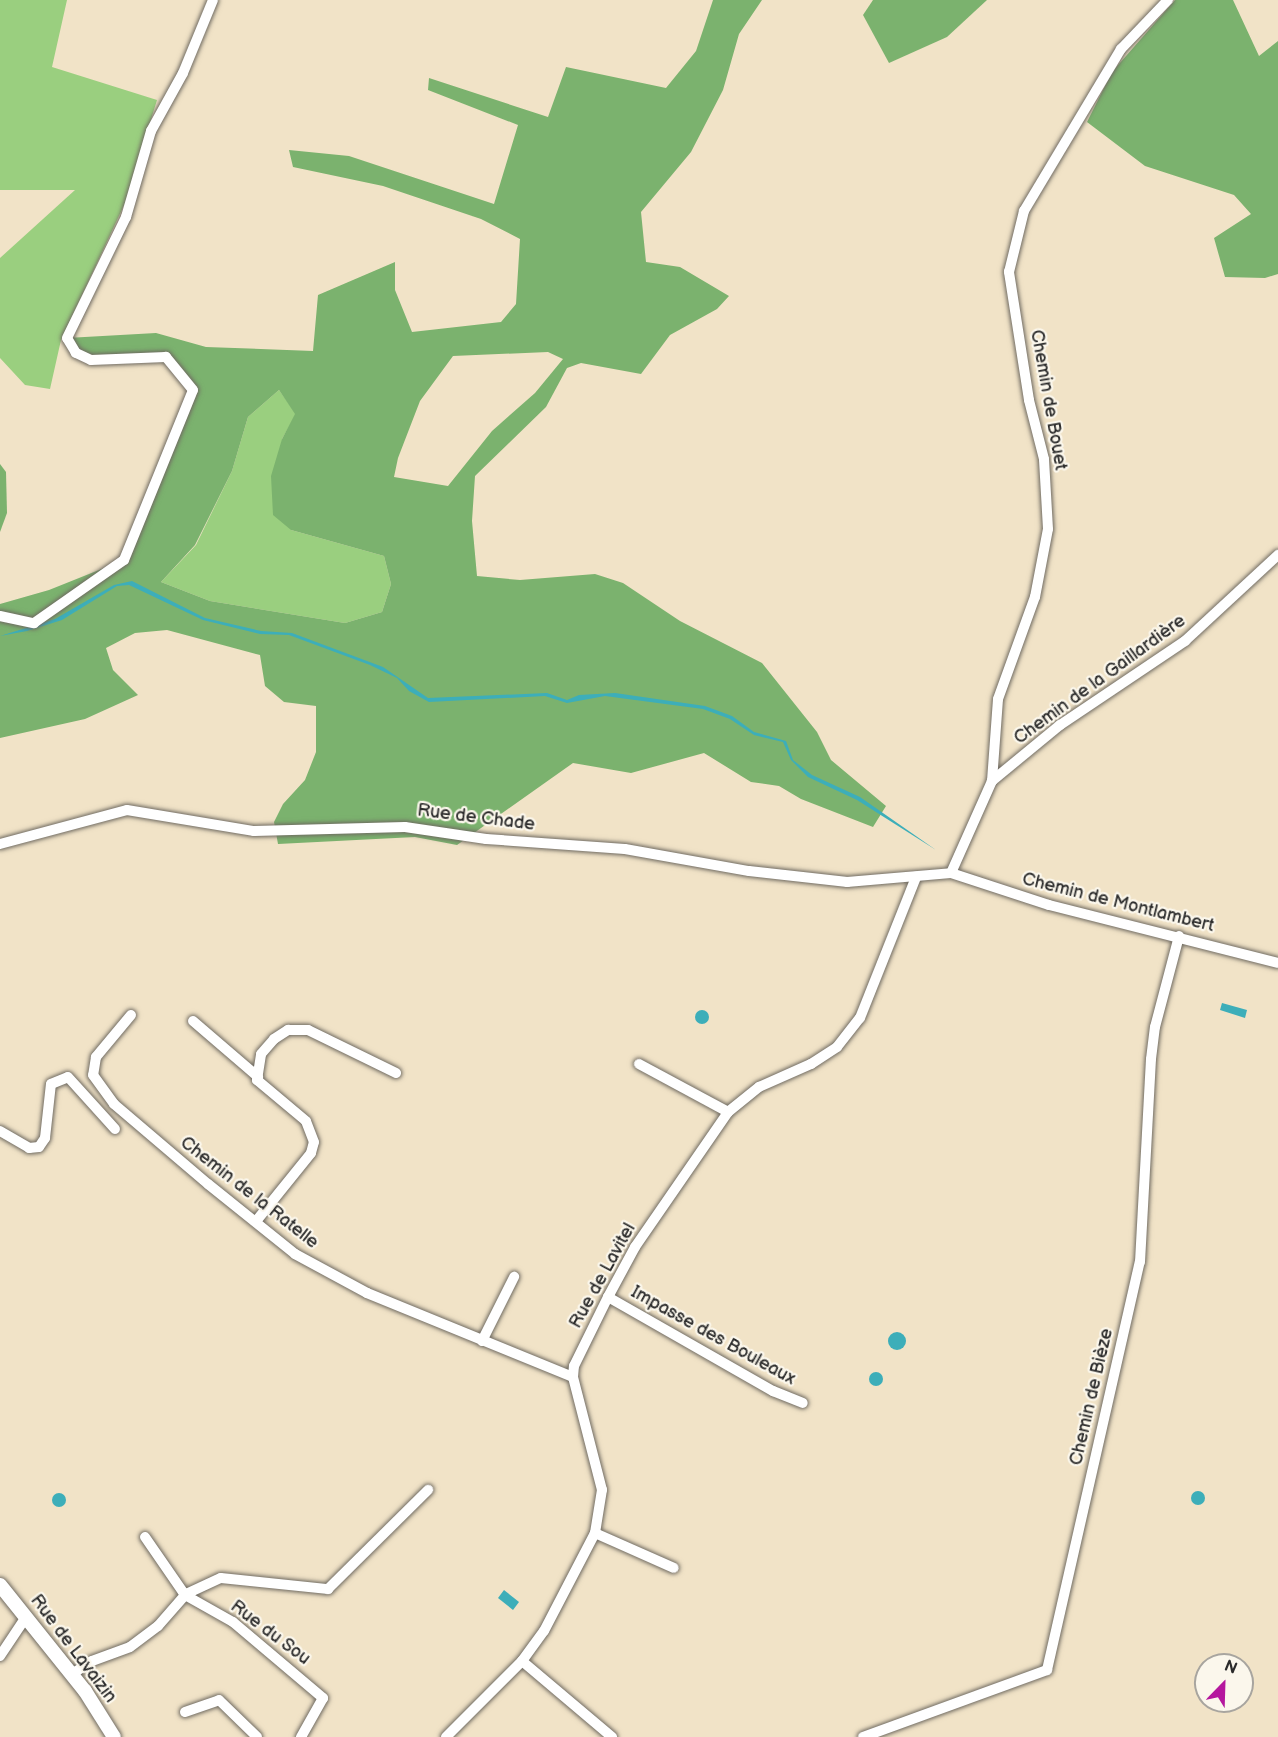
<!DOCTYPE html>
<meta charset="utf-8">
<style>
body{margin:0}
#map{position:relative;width:1278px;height:1737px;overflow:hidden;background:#f1e3c7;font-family:"Balsamiq Sans",sans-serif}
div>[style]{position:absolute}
.green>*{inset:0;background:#9acf7f}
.forest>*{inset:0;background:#7bb26e}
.water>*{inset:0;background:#3daeb9}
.round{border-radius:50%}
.roads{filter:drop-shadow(0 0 2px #706b62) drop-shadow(0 0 2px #706b62)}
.minor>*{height:10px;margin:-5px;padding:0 5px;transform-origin:5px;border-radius:5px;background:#fff}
.secondary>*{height:14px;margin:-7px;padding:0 7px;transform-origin:7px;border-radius:7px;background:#fff}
span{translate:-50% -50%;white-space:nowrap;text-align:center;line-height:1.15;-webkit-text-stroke:4.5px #fbf7ec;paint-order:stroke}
.street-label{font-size:18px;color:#2b2b2b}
.north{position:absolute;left:1194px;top:1653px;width:60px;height:60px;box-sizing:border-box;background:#fbf7ec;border:2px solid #a8a59f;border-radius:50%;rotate:23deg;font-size:16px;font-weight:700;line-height:24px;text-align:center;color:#2b2b2b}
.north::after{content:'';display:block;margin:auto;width:21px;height:27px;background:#b5179e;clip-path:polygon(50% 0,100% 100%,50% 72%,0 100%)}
</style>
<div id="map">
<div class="green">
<div style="clip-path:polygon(0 0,67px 0,52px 67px,157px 100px,125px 203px,61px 340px,50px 389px,25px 385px,0 358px,0 258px,75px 190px,0 190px)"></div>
<div style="clip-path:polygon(279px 390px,296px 414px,282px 439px,291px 530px,384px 556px,391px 584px,382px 612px,345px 623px,210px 601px,161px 582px,196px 545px,232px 471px,248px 417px)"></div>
</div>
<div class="forest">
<div style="clip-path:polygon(evenodd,713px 0,762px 0,739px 34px,723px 90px,691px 152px,641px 212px,646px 262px,680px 267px,729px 296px,717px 309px,670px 335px,641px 374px,581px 363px,567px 368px,546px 407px,475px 476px,472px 521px,477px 576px,520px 580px,595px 574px,623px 583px,680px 621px,762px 663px,817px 732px,831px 760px,886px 806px,873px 827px,801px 799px,779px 786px,751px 782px,704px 753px,631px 773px,573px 763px,457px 845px,415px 837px,278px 844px,274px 822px,283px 804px,305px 780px,316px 752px,316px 706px,284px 702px,265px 686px,260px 655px,167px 630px,135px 633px,106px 648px,113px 670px,138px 695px,85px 719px,0 738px,0 604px,49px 590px,124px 560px,193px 390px,166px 357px,91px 360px,67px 338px,156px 333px,206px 347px,313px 351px,318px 295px,395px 262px,395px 290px,412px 332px,501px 322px,516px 304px,520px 239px,481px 219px,383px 186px,293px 167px,289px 150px,349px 156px,494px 204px,518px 125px,428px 90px,429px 78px,548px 117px,566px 67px,666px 88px,696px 51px,713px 0,548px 352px,563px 359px,535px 393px,492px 431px,448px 486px,394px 477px,398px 458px,420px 401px,453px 356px,548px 352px,713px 0,279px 390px,295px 414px,282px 439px,271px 476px,273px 515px,291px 530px,384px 556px,391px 584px,382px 612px,345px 623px,210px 601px,161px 582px,195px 545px,232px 471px,248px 417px,279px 390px)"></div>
<div style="clip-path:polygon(873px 0,987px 0,947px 37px,889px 63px,863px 15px)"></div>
<div style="clip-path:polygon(1175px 0,1233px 0,1259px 56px,1278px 41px,1278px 274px,1265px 278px,1225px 277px,1214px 238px,1251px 214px,1234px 195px,1145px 166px,1087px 122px,1112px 72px)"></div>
<div style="clip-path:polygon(0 464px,6px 472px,7px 513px,0 532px)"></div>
</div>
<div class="water">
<div style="clip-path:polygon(132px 581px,205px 618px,261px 631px,292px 633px,383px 667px,428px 698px,547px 693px,567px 700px,579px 695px,615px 693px,705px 706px,732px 716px,754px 732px,786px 741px,793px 760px,812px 775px,860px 797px,936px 850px,857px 800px,808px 777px,791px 760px,783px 742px,754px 735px,730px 719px,703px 709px,605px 696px,567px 703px,545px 696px,429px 702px,409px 691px,397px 678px,370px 665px,289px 635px,260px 634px,203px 620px,129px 585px,117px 586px,62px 620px,27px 631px,0 636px,55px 619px,114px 585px)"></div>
<div style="clip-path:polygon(1222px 1003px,1247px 1010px,1245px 1018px,1220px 1010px)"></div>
<div class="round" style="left:695px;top:1010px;width:14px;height:14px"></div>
<div class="round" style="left:888px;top:1332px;width:18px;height:18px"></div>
<div class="round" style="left:869px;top:1372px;width:14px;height:14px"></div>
<div class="round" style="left:1191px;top:1491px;width:14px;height:14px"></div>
<div class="round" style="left:52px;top:1493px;width:14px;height:14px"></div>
<div style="clip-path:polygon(504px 1590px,519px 1602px,513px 1610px,498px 1598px)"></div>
</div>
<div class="roads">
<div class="minor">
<div style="left:0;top:616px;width:35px;rotate:12deg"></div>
<div style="left:34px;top:623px;width:110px;rotate:-35deg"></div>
<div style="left:124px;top:560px;width:183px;rotate:-67.9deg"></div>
<div style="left:193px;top:390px;width:43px;rotate:-129.3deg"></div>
<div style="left:166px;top:357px;width:75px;rotate:177.7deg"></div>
<div style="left:91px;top:360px;width:17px;rotate:-155deg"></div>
<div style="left:76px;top:353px;width:17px;rotate:-121deg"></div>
<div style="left:67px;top:338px;width:135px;rotate:-64deg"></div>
<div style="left:126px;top:217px;width:90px;rotate:-73.8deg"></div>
<div style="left:151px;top:131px;width:66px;rotate:-61.1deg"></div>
<div style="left:183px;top:73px;width:79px;rotate:-67.7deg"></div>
<div style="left:992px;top:781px;width:88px;rotate:-39.5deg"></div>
<div style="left:1060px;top:725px;width:151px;rotate:-33.9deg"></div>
<div style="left:1185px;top:641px;width:127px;rotate:-42.8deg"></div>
<div style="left:0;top:844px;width:131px;rotate:-15deg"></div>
<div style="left:127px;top:810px;width:129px;rotate:9.4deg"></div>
<div style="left:254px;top:831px;width:151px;rotate:-1.5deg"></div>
<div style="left:405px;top:827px;width:82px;rotate:8.4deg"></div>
<div style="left:486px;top:839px;width:139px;rotate:4.1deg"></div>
<div style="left:625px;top:849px;width:126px;rotate:10.1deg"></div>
<div style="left:749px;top:871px;width:99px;rotate:6.4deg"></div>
<div style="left:847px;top:882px;width:104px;rotate:-4.9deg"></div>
<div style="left:951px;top:873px;width:103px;rotate:18.1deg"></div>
<div style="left:1049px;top:905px;width:236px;rotate:14.2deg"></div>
<div style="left:951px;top:873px;width:101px;rotate:-66deg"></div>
<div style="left:992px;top:781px;width:82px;rotate:-85.8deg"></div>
<div style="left:998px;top:699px;width:109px;rotate:-70.1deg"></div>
<div style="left:1035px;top:597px;width:69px;rotate:-79.2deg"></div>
<div style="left:1048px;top:529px;width:70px;rotate:-93.3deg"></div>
<div style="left:1044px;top:459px;width:61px;rotate:-104.3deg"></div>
<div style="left:1029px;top:400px;width:130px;rotate:-98.9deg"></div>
<div style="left:1009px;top:272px;width:63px;rotate:-76.2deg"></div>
<div style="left:1024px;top:211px;width:189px;rotate:-59.1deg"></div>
<div style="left:1121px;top:49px;width:68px;rotate:-46.2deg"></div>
<div style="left:131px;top:1015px;width:55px;rotate:129.8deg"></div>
<div style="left:96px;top:1057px;width:18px;rotate:99deg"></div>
<div style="left:93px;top:1075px;width:36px;rotate:54deg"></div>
<div style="left:114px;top:1104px;width:123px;rotate:40.4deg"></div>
<div style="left:208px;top:1184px;width:112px;rotate:38.8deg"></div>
<div style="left:295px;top:1254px;width:82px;rotate:28.4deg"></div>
<div style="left:367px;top:1293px;width:222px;rotate:22.2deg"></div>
<div style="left:193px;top:1021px;width:86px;rotate:40.7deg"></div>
<div style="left:639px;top:1064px;width:101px;rotate:28.3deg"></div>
<div style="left:0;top:1131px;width:34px;rotate:30deg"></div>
<div style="left:29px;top:1148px;width:10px;rotate:-6deg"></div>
<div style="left:39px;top:1147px;width:11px;rotate:-56deg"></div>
<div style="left:45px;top:1138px;width:54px;rotate:-83.7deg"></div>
<div style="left:51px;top:1084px;width:18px;rotate:-22deg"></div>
<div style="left:68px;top:1077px;width:70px;rotate:47.9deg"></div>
<div style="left:257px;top:1220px;width:86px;rotate:-51.1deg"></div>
<div style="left:311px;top:1153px;width:11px;rotate:-75deg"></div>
<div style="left:314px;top:1142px;width:22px;rotate:-111deg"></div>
<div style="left:306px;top:1121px;width:64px;rotate:-140.1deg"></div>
<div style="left:257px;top:1080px;width:26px;rotate:-81deg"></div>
<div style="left:261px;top:1054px;width:20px;rotate:-49deg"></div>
<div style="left:274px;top:1039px;width:17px;rotate:-33deg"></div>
<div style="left:288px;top:1030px;width:20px"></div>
<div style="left:308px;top:1030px;width:98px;rotate:26deg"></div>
<div style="left:608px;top:1297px;width:190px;rotate:29.7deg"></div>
<div style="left:773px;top:1391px;width:32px;rotate:22deg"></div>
<div style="left:482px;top:1341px;width:72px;rotate:-63.4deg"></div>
<div style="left:595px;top:1533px;width:86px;rotate:23.9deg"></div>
<div style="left:145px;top:1537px;width:70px;rotate:55.4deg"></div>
<div style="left:185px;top:1595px;width:55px;rotate:29.4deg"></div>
<div style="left:233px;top:1622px;width:118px;rotate:40.2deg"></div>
<div style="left:323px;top:1698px;width:45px;rotate:119.4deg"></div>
<div style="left:0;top:1656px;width:47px;rotate:-56.3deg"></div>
<div style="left:522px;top:1661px;width:118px;rotate:40.2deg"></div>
<div style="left:72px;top:1674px;width:24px;rotate:-33deg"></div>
<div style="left:92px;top:1661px;width:40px;rotate:-20.2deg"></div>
<div style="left:130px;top:1647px;width:35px;rotate:-37deg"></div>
<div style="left:158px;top:1626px;width:43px;rotate:-48.8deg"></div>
<div style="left:186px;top:1594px;width:38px;rotate:-25deg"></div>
<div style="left:221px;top:1578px;width:108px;rotate:5.9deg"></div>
<div style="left:328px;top:1589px;width:141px;rotate:-44.7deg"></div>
<div style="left:185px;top:1712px;width:36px;rotate:-19deg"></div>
<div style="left:219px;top:1700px;width:53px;rotate:44.2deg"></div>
<div style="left:446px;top:1737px;width:107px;rotate:-45deg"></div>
<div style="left:522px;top:1661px;width:37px;rotate:-54deg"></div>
<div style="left:544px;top:1631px;width:110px;rotate:-62.5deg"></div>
<div style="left:595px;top:1533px;width:44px;rotate:-80.8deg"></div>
<div style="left:602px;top:1490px;width:117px;rotate:-104.4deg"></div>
<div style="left:573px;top:1377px;width:11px;rotate:-85deg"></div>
<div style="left:574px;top:1366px;width:77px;rotate:-63.8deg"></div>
<div style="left:608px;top:1297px;width:57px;rotate:-61.6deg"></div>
<div style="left:635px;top:1247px;width:164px;rotate:-55.4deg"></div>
<div style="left:728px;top:1112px;width:40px;rotate:-39deg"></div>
<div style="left:759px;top:1087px;width:57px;rotate:-23.9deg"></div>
<div style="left:811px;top:1064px;width:31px;rotate:-33deg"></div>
<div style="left:837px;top:1047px;width:37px;rotate:-52deg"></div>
<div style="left:860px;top:1018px;width:152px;rotate:-68.3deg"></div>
<div style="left:863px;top:1737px;width:196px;rotate:-20deg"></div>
<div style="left:1047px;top:1670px;width:418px;rotate:-77.2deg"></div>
<div style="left:1140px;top:1262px;width:203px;rotate:-86.9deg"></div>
<div style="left:1151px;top:1059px;width:32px;rotate:-83deg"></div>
<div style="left:1155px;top:1027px;width:94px;rotate:-75.2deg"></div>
</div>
<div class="secondary">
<div style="left:0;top:1585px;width:136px;rotate:51.3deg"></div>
<div style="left:85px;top:1691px;width:54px;rotate:57.8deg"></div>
</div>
</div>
<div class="street-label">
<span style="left:1048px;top:400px;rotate:80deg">Chemin de Bouet</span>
<span style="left:1100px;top:680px;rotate:-36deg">Chemin de la Gaillardière</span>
<span style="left:476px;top:818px;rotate:7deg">Rue de Chade</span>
<span style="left:1118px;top:903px;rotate:14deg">Chemin de Montlambert</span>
<span style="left:249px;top:1193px;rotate:38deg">Chemin de la Ratelle</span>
<span style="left:603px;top:1276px;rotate:-61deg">Rue de Lavitel</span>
<span style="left:713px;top:1336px;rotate:29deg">Impasse des Bouleaux</span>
<span style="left:1092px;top:1397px;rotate:-77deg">Chemin de Bièze</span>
<span style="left:270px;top:1633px;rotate:37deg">Rue du Sou</span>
<span style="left:73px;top:1649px;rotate:53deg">Rue de Lavaizin</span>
</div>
<div class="north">N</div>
</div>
